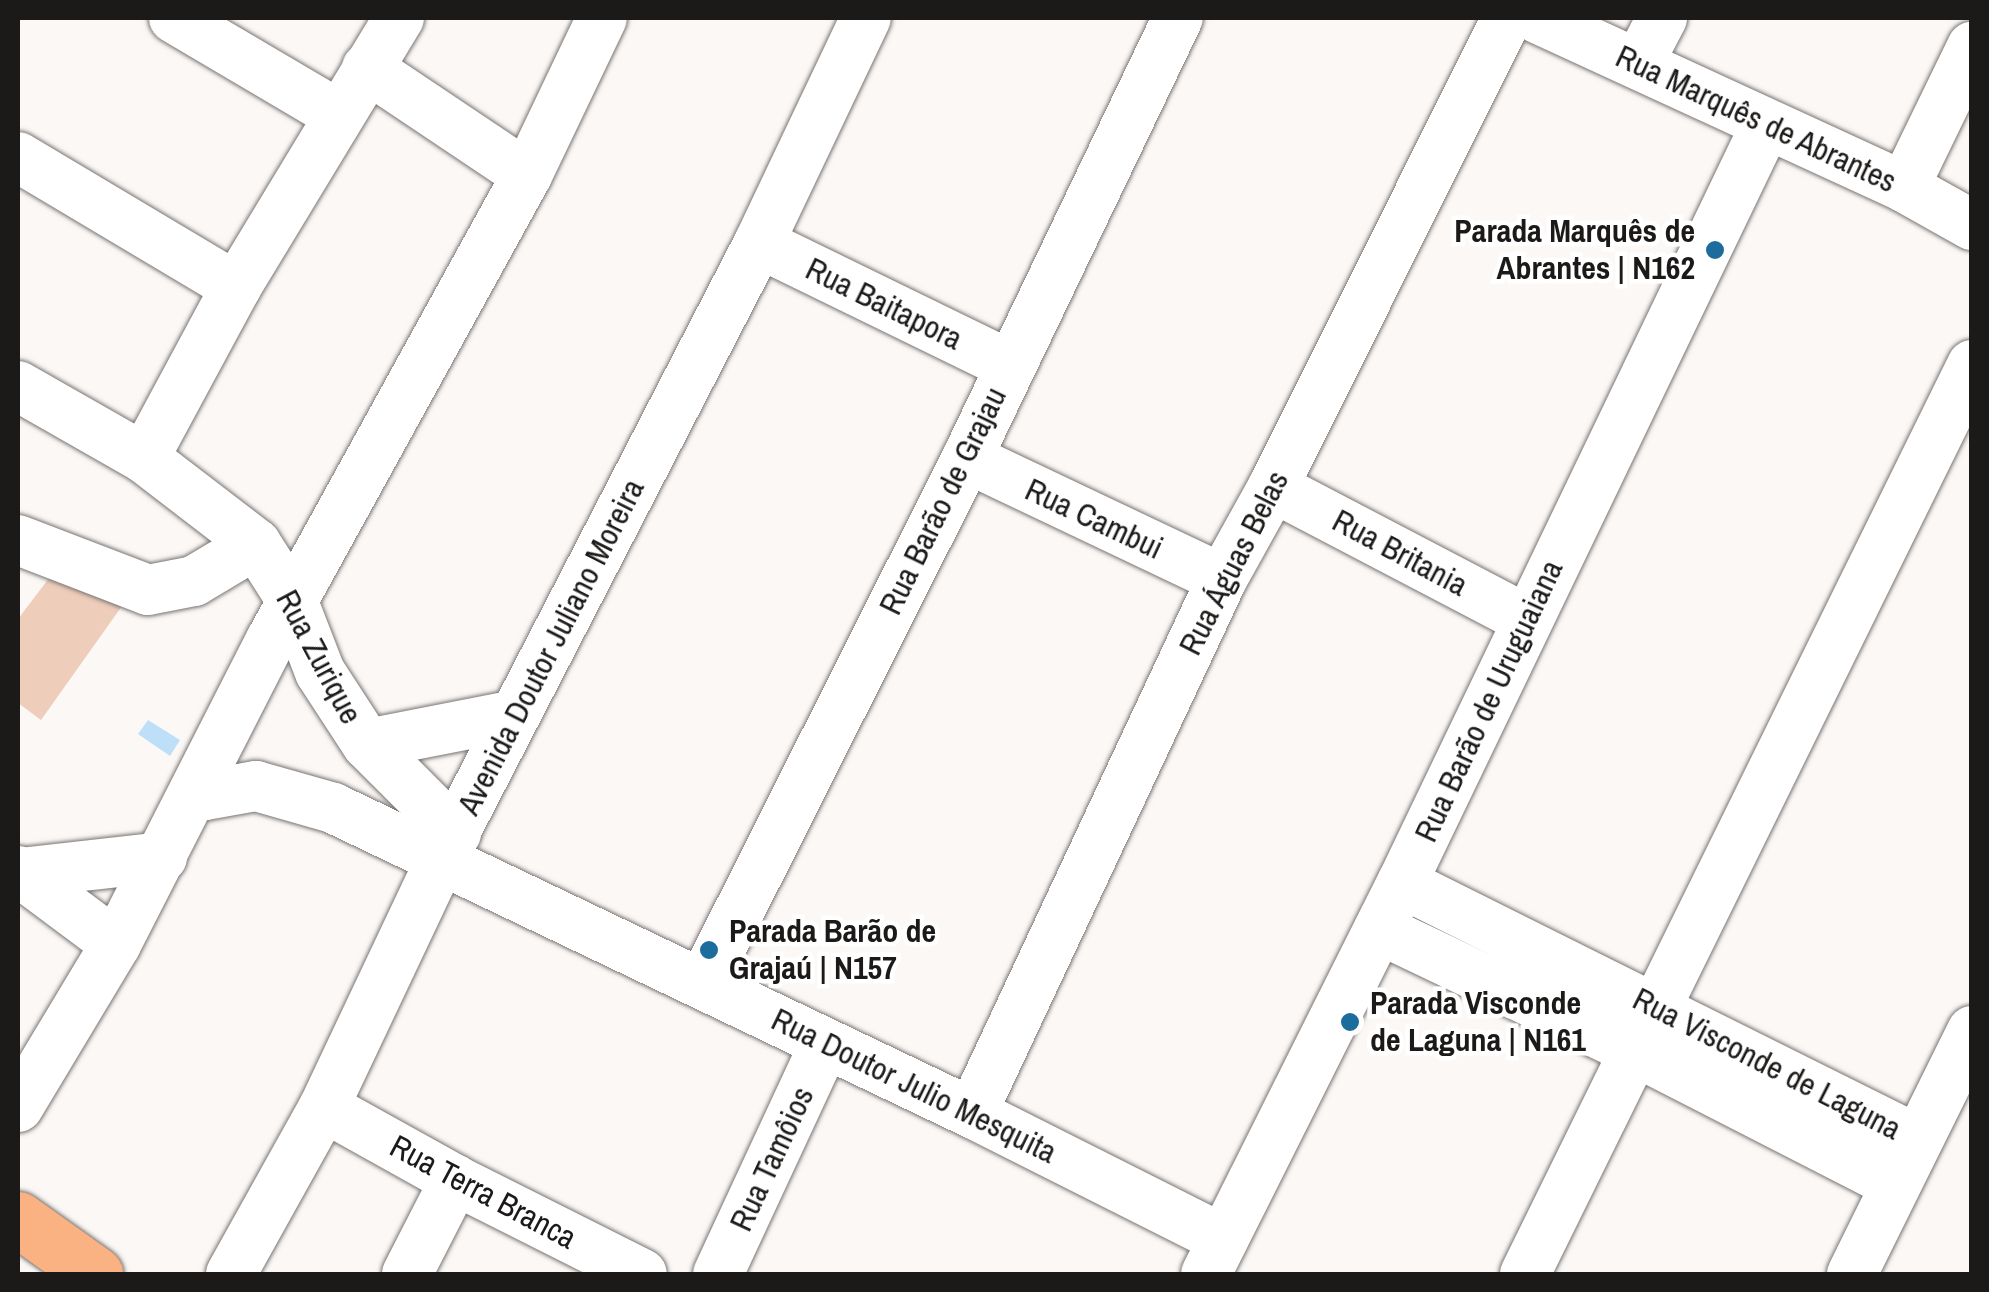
<!DOCTYPE html>
<meta charset="utf-8">
<style>
body{margin:0}
#map{position:relative;width:1989px;height:1292px;overflow:hidden;background:#fcf8f5;font-family:"Archivo Narrow",sans-serif}
div>[style]{position:absolute}
.green>*{inset:0;background:#eecdbb}
.water>*{inset:0;background:#bedff8}
.roads{filter:drop-shadow(0 0 2px #787472) drop-shadow(0 0 2px #787472)}
.minor>*{height:50px;margin:-25px;padding:0 25px;transform-origin:25px;border-radius:25px;background:#fff}
.major>*{height:55px;margin:-27.5px;padding:0 27.5px;transform-origin:27.5px;border-radius:27.5px;background:#fbb282}
.dots>*{width:28px;height:28px;translate:-50% -50%;box-sizing:border-box;border:5px solid #fff;border-radius:50%}
span{translate:-50% -50%;white-space:nowrap;text-align:center;line-height:1.15;-webkit-text-stroke:9px #fff;paint-order:stroke}
.street-label{font-size:32px;color:#1c1a19}
.poi-label{font-size:32px;color:#1c1a19;font-weight:700}
.right{translate:-100% -50%;text-align:right}
.left{translate:0 -50%;text-align:left}
.frame{position:absolute;inset:0;border:20px solid #1c1a19;pointer-events:none}
</style>
<div id="map">
<div class="green">
<div style="clip-path:polygon(62px 561px,122px 606px,41px 720px,18px 703px,18px 619px)"></div>
</div>
<div class="water">
<div style="clip-path:polygon(148px 720px,180px 740px,170px 756px,138px 734px)"></div>
</div>
<div class="roads">
<div class="minor">
<div style="left:174px;top:18px;width:189px;rotate:30.5deg"></div>
<div style="left:1537px;top:18px;width:404px;rotate:24.7deg"></div>
<div style="left:1904px;top:187px;width:78px;rotate:29.2deg"></div>
<div style="left:1638px;top:64px;width:52px;rotate:-62.4deg"></div>
<div style="left:367px;top:68px;width:192px;rotate:33.8deg"></div>
<div style="left:18px;top:157px;width:254px;rotate:30.8deg"></div>
<div style="left:1904px;top:187px;width:156px;rotate:-64.1deg"></div>
<div style="left:759px;top:243px;width:278px;rotate:26deg"></div>
<div style="left:18px;top:386px;width:145px;rotate:29.7deg"></div>
<div style="left:144px;top:458px;width:141px;rotate:37.5deg"></div>
<div style="left:256px;top:544px;width:69px;rotate:57.5deg"></div>
<div style="left:293px;top:602px;width:75px;rotate:68.9deg"></div>
<div style="left:320px;top:672px;width:86px;rotate:56.9deg"></div>
<div style="left:367px;top:744px;width:151px;rotate:-11.1deg"></div>
<div style="left:144px;top:458px;width:194px;rotate:-61.7deg"></div>
<div style="left:236px;top:287px;width:315px;rotate:-58.8deg"></div>
<div style="left:967px;top:458px;width:282px;rotate:25.4deg"></div>
<div style="left:1273px;top:487px;width:287px;rotate:27.6deg"></div>
<div style="left:18px;top:540px;width:139px;rotate:21deg"></div>
<div style="left:148px;top:590px;width:47px;rotate:-11.1deg"></div>
<div style="left:194px;top:581px;width:72px;rotate:-30.8deg"></div>
<div style="left:367px;top:744px;width:126px;rotate:45deg"></div>
<div style="left:194px;top:792px;width:12px;rotate:14deg"></div>
<div style="left:206px;top:795px;width:51px;rotate:-10.2deg"></div>
<div style="left:256px;top:786px;width:80px;rotate:15.9deg"></div>
<div style="left:333px;top:808px;width:708px;rotate:25.52deg"></div>
<div style="left:972px;top:1113px;width:281px;rotate:26.7deg"></div>
<div style="left:18px;top:871px;width:122px;rotate:36.7deg"></div>
<div style="left:20px;top:873px;width:143px;rotate:-6.4deg"></div>
<div style="left:1402px;top:883px;width:574px;rotate:26.48deg"></div>
<div style="left:1379px;top:929px;width:281px;rotate:25.5deg"></div>
<div style="left:1633px;top:1050px;width:294px;rotate:27.1deg"></div>
<div style="left:703px;top:983px;width:588px;rotate:-63.3deg"></div>
<div style="left:967px;top:458px;width:488px;rotate:-64.4deg"></div>
<div style="left:18px;top:1107px;width:190px;rotate:-59deg"></div>
<div style="left:116px;top:944px;width:341px;rotate:-63deg"></div>
<div style="left:271px;top:640px;width:531px;rotate:-61.17deg"></div>
<div style="left:527px;top:175px;width:174px;rotate:-64.5deg"></div>
<div style="left:324px;top:1107px;width:150px;rotate:29.1deg"></div>
<div style="left:455px;top:1180px;width:209px;rotate:26.7deg"></div>
<div style="left:972px;top:1113px;width:590px;rotate:-64.91deg"></div>
<div style="left:1222px;top:579px;width:105px;rotate:-61deg"></div>
<div style="left:1273px;top:487px;width:524px;rotate:-63.48deg"></div>
<div style="left:231px;top:1274px;width:191px;rotate:-60.9deg"></div>
<div style="left:324px;top:1107px;width:274px;rotate:-64.7deg"></div>
<div style="left:441px;top:859px;width:693px;rotate:-62.7deg"></div>
<div style="left:759px;top:243px;width:249px;rotate:-64.6deg"></div>
<div style="left:407px;top:1274px;width:106px;rotate:-62.9deg"></div>
<div style="left:718px;top:1274px;width:254px;rotate:-65.1deg"></div>
<div style="left:1206px;top:1274px;width:437px;rotate:-63.4deg"></div>
<div style="left:1402px;top:883px;width:841px;rotate:-64.35deg"></div>
<div style="left:1525px;top:1274px;width:1013px;rotate:-63.81deg"></div>
<div style="left:1852px;top:1274px;width:271px;rotate:-63.7deg"></div>
</div>
<div class="major">
<div style="left:18px;top:1219px;width:95px;rotate:35.5deg"></div>
</div>
</div>
<div class="dots">
<div style="left:1715px;top:250px;background:#1c6c9e"></div>
<div style="left:709px;top:950px;background:#1c6c9e"></div>
<div style="left:1350px;top:1022px;background:#1c6c9e"></div>
</div>
<div class="street-label">
<span style="left:1756px;top:119px;rotate:25deg">Rua Marquês de Abrantes</span>
<span style="left:884px;top:304px;rotate:26deg">Rua Baitapora</span>
<span style="left:943px;top:501px;rotate:-64deg">Rua Barão de Grajau</span>
<span style="left:1094px;top:519px;rotate:25deg">Rua Cambui</span>
<span style="left:1400px;top:553px;rotate:28deg">Rua Britania</span>
<span style="left:1234px;top:563px;rotate:-63deg">Rua Águas Belas</span>
<span style="left:551px;top:647px;rotate:-63deg">Avenida Doutor Juliano Moreira</span>
<span style="left:319px;top:657px;rotate:62deg">Rua Zurique</span>
<span style="left:1489px;top:701px;rotate:-65deg">Rua Barão de Uruguaiana</span>
<span style="left:1767px;top:1064px;rotate:27deg">Rua Visconde de Laguna</span>
<span style="left:914px;top:1086px;rotate:26deg">Rua Doutor Julio Mesquita</span>
<span style="left:772px;top:1159px;rotate:-65deg">Rua Tamôios</span>
<span style="left:483px;top:1192px;rotate:28deg">Rua Terra Branca</span>
</div>
<div class="poi-label">
<span class="right" style="left:1695px;top:250px">Parada Marquês de<br>Abrantes | N162</span>
<span class="left" style="left:729px;top:950px">Parada Barão de<br>Grajaú | N157</span>
<span class="left" style="left:1370px;top:1022px">Parada Visconde<br>de Laguna | N161</span>
</div>
<div class="frame"></div>
</div>
